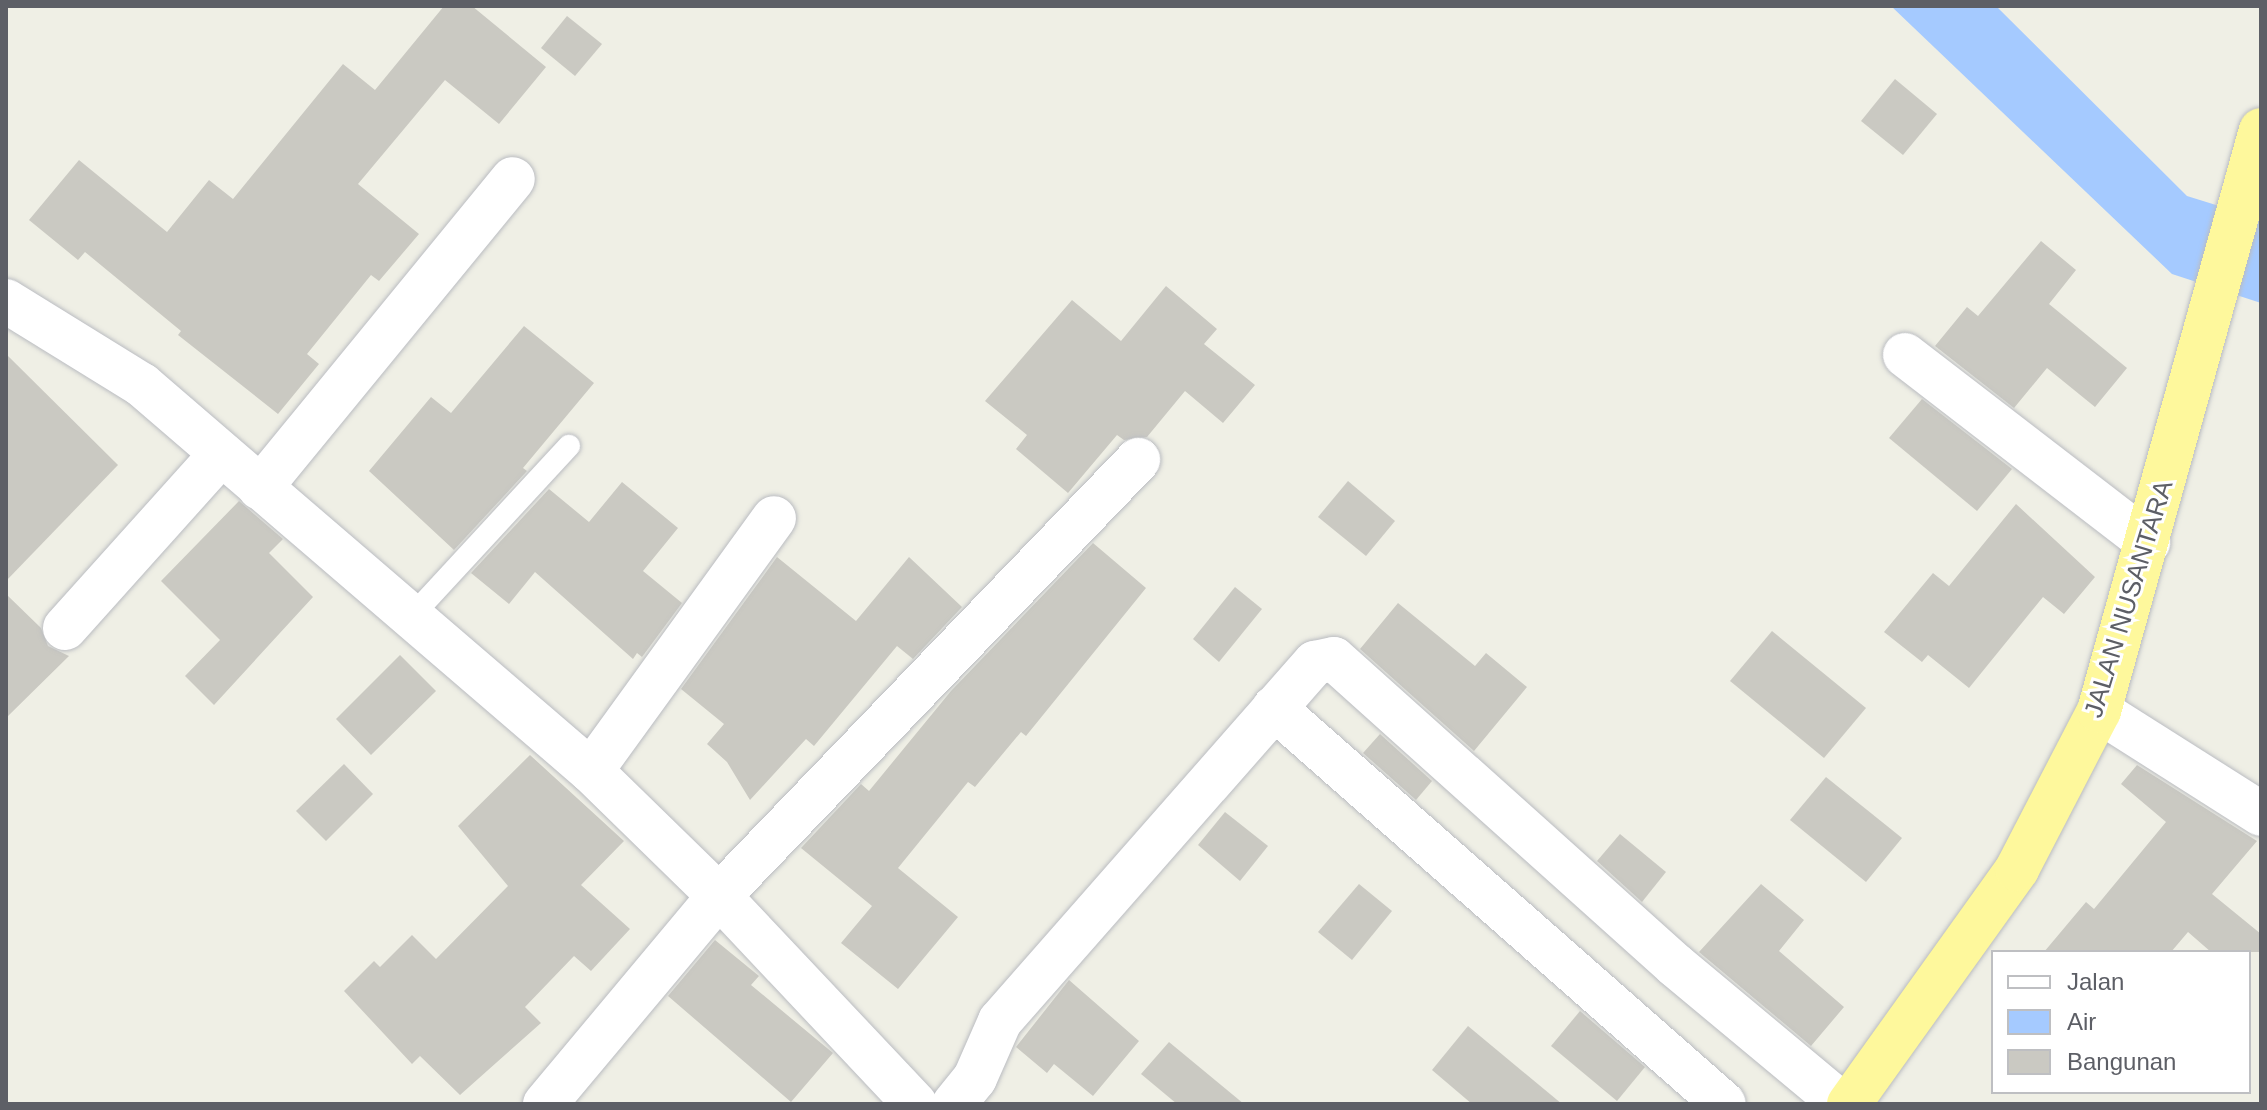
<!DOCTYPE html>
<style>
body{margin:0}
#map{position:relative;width:2267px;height:1110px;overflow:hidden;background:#efefe5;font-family:Arial,sans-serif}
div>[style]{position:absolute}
.water>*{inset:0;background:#a5caff}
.building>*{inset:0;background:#cac9c2}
.roads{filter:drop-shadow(0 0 2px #babcc1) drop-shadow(0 0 2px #babcc1)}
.service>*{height:22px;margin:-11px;padding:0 11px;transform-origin:11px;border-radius:11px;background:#fff}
.minor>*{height:44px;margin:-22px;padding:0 22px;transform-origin:22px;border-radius:22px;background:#fff}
.trunk>*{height:44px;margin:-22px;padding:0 22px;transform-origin:22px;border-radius:22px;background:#fef89c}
span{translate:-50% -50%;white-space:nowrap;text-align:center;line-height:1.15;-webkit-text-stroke:6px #fff;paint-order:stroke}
.street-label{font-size:26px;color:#5d5f66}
.frame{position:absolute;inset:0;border:8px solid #5d5f66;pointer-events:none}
.legend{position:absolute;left:1991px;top:950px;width:260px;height:144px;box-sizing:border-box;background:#fff;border:2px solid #bebfc2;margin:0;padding:10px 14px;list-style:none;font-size:24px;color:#5d5f66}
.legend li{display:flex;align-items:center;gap:16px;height:40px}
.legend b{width:40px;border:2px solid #bebfc2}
</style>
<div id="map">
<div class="water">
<div style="clip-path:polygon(1891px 6px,1996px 6px,2187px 196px,2261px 219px,2261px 303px,2172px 274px)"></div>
</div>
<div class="building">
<div style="clip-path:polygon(444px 6px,472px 6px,546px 67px,499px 124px,445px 80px,358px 184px,419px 234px,379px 281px,371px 275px,307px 354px,319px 364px,278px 414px,178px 335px,181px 331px,85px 252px,78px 260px,29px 220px,79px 160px,167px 232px,209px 180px,233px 199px,343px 64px,375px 90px)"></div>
<div style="clip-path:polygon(567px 16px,602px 44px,575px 76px,541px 48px)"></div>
<div style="clip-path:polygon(1895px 79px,1937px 114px,1903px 155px,1861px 121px)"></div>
<div style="clip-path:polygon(2041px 241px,2076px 270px,2049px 304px,2127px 368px,2095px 407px,2047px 368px,2014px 408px,1935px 346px,1967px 307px,1978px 316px)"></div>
<div style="clip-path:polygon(1166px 286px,1217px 329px,1204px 344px,1255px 385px,1223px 423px,1185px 391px,1147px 437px,1124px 440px,1117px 435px,1068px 493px,1016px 449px,1027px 435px,985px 401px,1072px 300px,1121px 341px)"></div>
<div style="clip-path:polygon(524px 326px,594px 383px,523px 468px,527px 471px,454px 550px,369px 471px,431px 397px,451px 413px)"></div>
<div style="clip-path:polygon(6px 354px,118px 465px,6px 581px)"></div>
<div style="clip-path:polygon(1922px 399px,2012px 469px,1977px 511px,1889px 438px)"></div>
<div style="clip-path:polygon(1348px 481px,1395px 521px,1366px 556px,1318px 517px)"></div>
<div style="clip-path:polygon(622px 482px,678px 528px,643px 571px,682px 603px,642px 657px,637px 653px,633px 659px,535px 572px,509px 604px,471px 573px,549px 489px,589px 522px)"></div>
<div style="clip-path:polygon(239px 501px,283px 539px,269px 553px,313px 597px,214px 705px,185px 676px,220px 640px,161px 581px)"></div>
<div style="clip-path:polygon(2016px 504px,2095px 577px,2064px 614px,2043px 597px,1969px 688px,1928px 655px,1922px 662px,1884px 632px,1933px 573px,1949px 586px)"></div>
<div style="clip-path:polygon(1093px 543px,1146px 588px,1026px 736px,1021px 732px,975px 787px,968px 782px,898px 868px,958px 917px,898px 989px,841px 943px,872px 906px,801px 848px,861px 784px,869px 791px,951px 691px)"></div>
<div style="clip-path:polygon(777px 557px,856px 621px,909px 557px,962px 607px,913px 659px,897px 646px,814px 746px,806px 739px,750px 800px,727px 762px,707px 744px,724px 724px,681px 689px)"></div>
<div style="clip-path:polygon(1235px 587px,1262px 609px,1219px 662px,1193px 639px)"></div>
<div style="clip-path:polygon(6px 594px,41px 628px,48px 646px,69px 656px,6px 718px)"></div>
<div style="clip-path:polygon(1398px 603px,1475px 666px,1486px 653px,1527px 687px,1474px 751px,1360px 649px)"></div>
<div style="clip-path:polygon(1772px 631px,1866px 708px,1824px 758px,1730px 681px)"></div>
<div style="clip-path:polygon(400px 655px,436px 691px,371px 755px,336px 719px)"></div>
<div style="clip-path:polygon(1380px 734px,1432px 781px,1416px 800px,1363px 753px)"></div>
<div style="clip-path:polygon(530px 755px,624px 841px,581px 885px,630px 929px,591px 971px,574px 956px,525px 1007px,541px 1023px,460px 1095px,420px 1056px,412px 1064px,344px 991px,374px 961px,380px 967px,412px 935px,436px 959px,508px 886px,458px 826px)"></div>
<div style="clip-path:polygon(344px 764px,373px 794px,326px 841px,296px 811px)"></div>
<div style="clip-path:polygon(2137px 765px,2257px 841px,2212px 894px,2261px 934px,2261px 952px,2211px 952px,2188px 932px,2171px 952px,2044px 952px,2086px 902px,2094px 909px,2166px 822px,2121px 784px)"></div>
<div style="clip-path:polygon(1826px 777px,1902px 838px,1866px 882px,1790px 820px)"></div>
<div style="clip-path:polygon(1225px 812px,1268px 846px,1240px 881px,1198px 845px)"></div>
<div style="clip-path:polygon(1620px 834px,1666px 872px,1642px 902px,1597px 861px)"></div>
<div style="clip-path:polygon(1359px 884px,1392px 911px,1352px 960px,1318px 932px)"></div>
<div style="clip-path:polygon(1761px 884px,1804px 920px,1779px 951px,1844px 1007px,1811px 1046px,1699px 952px)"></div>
<div style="clip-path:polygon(715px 940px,759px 976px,751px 985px,833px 1053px,791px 1102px,668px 996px)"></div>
<div style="clip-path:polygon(1069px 980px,1139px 1041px,1093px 1096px,1054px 1064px,1047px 1073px,1016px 1047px)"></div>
<div style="clip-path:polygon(1580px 1011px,1645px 1067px,1617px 1101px,1551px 1046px)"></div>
<div style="clip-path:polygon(1468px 1026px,1562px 1104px,1472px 1104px,1432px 1070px)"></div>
<div style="clip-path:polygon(1169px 1042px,1244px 1104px,1177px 1104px,1141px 1074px)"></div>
</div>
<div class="roads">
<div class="service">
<div style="left:411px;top:617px;width:233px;rotate:-47.3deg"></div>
</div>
<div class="minor">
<div style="left:6px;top:301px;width:160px;rotate:31.7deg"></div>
<div style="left:142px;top:385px;width:592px;rotate:40.69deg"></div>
<div style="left:591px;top:771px;width:179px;rotate:44.3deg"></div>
<div style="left:719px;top:896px;width:286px;rotate:46.7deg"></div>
<div style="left:1905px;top:355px;width:307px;rotate:37.6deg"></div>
<div style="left:260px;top:488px;width:399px;rotate:-50.7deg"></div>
<div style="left:65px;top:628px;width:234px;rotate:-48.1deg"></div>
<div style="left:1274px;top:708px;width:599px;rotate:41.35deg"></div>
<div style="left:2099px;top:711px;width:192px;rotate:32.4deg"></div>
<div style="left:591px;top:771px;width:312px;rotate:-54.1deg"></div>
<div style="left:545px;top:1104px;width:271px;rotate:-50.1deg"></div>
<div style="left:719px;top:896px;width:605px;rotate:-46.14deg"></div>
<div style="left:954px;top:1104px;width:33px;rotate:-51deg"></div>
<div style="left:975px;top:1078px;width:62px;rotate:-66.3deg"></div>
<div style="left:1000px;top:1021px;width:477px;rotate:-48.7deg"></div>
<div style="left:1315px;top:663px;width:19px;rotate:-12deg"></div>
<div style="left:1334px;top:659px;width:458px;rotate:41.9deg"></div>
<div style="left:1675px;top:965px;width:217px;rotate:39.8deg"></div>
</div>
<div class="trunk">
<div style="left:1849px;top:1104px;width:289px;rotate:-54.4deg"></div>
<div style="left:2017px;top:869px;width:178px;rotate:-62.6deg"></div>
<div style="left:2099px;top:711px;width:603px;rotate:-74.42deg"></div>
</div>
</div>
<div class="street-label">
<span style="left:2129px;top:599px;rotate:-73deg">JALAN NUSANTARA</span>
</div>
<div class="frame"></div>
<ul class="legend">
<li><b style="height:10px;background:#fff"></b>Jalan</li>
<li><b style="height:22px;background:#a5caff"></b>Air</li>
<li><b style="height:22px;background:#cac9c2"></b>Bangunan</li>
</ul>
</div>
